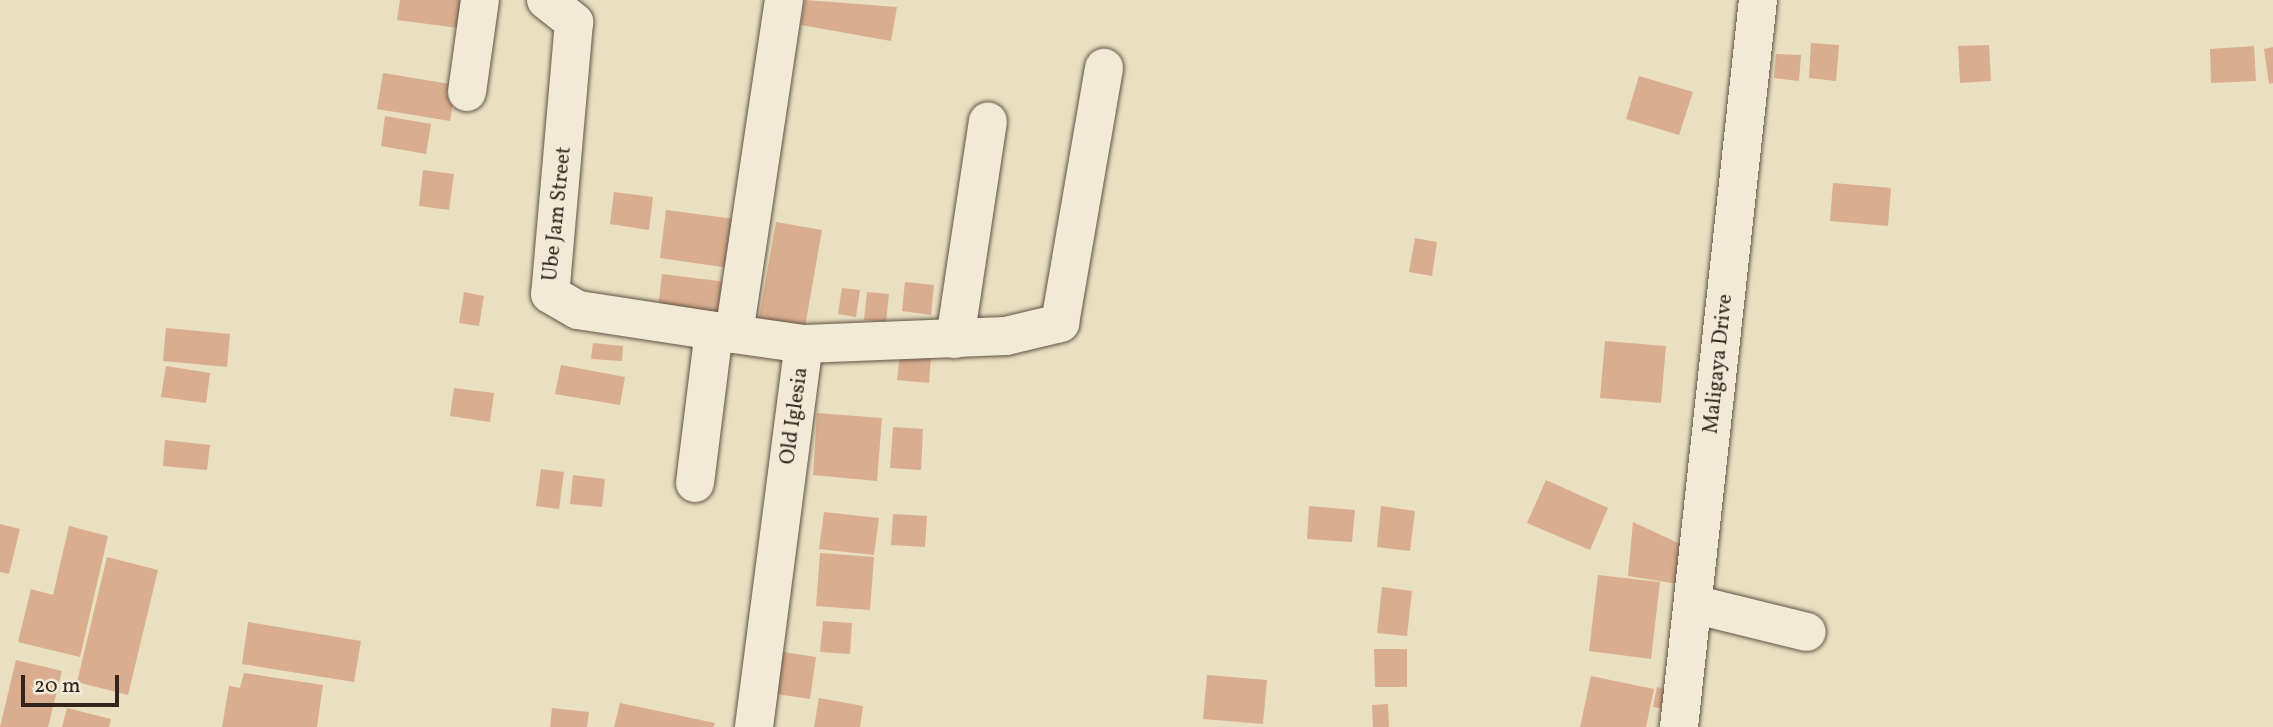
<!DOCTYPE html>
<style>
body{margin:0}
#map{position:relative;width:2273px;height:727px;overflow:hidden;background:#e9dfc1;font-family:Vollkorn,serif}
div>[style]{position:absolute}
.building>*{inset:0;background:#daad8f}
.roads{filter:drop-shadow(0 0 2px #615445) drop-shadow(0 0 2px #615445)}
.minor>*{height:38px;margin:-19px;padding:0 19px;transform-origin:19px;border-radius:19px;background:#f1ead7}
span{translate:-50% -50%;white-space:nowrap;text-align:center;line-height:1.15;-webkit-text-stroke:5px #f1ead7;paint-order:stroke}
.street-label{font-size:21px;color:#34251c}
.scale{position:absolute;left:21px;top:675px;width:98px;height:32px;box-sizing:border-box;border:4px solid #34251c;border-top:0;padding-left:9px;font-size:21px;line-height:24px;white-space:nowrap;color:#34251c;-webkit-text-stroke:5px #f1ead7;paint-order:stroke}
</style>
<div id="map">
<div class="building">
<div style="clip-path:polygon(400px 0,461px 0,458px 28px,397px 20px)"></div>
<div style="clip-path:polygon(805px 0,897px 7px,891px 41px,801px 25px)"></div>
<div style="clip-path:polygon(1811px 43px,1839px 45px,1836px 81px,1809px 78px)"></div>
<div style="clip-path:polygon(1989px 45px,1991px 81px,1960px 83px,1958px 46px)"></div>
<div style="clip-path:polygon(2254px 46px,2256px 81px,2211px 83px,2210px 49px)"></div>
<div style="clip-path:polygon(2273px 47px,2273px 83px,2269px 84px,2264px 49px)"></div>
<div style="clip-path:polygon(1776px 54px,1801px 55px,1799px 81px,1774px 78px)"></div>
<div style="clip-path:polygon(383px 73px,456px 85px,450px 121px,377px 109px)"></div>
<div style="clip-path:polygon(1639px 76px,1693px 92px,1679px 135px,1626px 119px)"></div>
<div style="clip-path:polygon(385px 116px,431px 124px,426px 154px,381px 146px)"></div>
<div style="clip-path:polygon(423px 170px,454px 174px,449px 210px,419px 206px)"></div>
<div style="clip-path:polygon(1833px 183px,1891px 188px,1888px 226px,1830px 221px)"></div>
<div style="clip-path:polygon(614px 192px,653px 197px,649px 230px,610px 224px)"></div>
<div style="clip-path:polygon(666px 210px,735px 219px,729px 268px,660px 258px)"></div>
<div style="clip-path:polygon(776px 222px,822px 230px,805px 327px,759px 318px)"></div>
<div style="clip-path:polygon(1415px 238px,1437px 242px,1432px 276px,1409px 272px)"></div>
<div style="clip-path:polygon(662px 274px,735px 283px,730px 326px,657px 318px)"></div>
<div style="clip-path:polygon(905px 282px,934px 285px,931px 315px,902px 311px)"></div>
<div style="clip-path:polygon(842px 288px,860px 290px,856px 317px,838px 314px)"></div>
<div style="clip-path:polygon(464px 292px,484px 296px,479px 326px,459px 323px)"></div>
<div style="clip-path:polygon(867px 292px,889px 294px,886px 322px,864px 320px)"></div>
<div style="clip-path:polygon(166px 328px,230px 334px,227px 367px,163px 361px)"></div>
<div style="clip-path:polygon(1605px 341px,1666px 346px,1661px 403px,1600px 398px)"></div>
<div style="clip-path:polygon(593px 343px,623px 346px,622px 361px,591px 359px)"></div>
<div style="clip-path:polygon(900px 354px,931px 357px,929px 383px,897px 380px)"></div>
<div style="clip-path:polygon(561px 365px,625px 377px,620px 405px,555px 394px)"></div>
<div style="clip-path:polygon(166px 366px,210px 373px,206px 403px,161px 397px)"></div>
<div style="clip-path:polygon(454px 388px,494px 393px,490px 422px,450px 416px)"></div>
<div style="clip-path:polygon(817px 413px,882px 418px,877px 481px,813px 475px)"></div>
<div style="clip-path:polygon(893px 427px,923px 429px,921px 470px,890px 468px)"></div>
<div style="clip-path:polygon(165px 440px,210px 445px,207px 470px,163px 466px)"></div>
<div style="clip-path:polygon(541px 469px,564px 472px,559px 509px,536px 506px)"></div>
<div style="clip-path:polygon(573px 475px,605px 479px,602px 507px,570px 504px)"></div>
<div style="clip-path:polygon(1546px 480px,1608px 508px,1590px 550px,1527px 523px)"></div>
<div style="clip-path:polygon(1309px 506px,1355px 510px,1352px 542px,1307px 539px)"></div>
<div style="clip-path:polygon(1381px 506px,1415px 511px,1410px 551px,1377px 547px)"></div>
<div style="clip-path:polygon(824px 512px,879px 518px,874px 555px,819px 549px)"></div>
<div style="clip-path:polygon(893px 514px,927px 516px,925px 547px,891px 545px)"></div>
<div style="clip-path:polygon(1633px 522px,1689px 548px,1684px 585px,1628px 576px)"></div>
<div style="clip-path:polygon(0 524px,20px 529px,9px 574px,0 572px)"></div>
<div style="clip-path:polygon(69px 526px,108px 536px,80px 657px,18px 642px,31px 589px,53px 595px)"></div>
<div style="clip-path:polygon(820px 553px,874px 557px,870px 610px,816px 606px)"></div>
<div style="clip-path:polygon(107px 557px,158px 570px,128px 695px,77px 682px)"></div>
<div style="clip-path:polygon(1598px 575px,1660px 582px,1651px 659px,1589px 651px)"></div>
<div style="clip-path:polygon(1382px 587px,1412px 591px,1407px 636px,1377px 633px)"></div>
<div style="clip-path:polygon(823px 621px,852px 623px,850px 654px,820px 652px)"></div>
<div style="clip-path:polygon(248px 622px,361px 641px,354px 682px,242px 664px)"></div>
<div style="clip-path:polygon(1374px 649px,1407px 649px,1407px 687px,1375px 687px)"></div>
<div style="clip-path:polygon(777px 651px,816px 657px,810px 699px,770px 693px)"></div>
<div style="clip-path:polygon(16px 660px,62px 671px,48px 727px,0 727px)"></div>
<div style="clip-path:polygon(244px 673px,323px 685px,317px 727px,222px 727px,229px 686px,240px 688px)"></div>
<div style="clip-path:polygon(1207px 675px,1267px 680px,1263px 724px,1203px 719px)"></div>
<div style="clip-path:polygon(1591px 676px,1654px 689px,1646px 727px,1580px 727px)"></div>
<div style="clip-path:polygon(1657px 687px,1675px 691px,1672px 710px,1653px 707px)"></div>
<div style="clip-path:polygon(819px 698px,863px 706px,860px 727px,814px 727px)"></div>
<div style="clip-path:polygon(620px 703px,715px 723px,714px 727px,614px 727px)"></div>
<div style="clip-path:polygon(1388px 704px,1389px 727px,1373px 727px,1372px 705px)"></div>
<div style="clip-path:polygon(67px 708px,111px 719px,109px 727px,62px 727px)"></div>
<div style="clip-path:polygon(552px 708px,589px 712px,587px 727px,550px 727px)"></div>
</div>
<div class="roads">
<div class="minor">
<div style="left:546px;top:0;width:36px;rotate:38deg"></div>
<div style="left:574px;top:22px;width:273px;rotate:95deg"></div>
<div style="left:550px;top:294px;width:32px;rotate:30deg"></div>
<div style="left:578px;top:310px;width:158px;rotate:8.7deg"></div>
<div style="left:467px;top:92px;width:93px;rotate:-82deg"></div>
<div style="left:955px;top:339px;width:220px;rotate:-81.4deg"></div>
<div style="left:804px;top:344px;width:202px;rotate:-2.3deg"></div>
<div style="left:1006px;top:336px;width:56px;rotate:-13.5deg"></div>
<div style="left:1060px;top:323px;width:259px;rotate:-80.2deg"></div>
<div style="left:695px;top:483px;width:153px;rotate:-82.9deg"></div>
<div style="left:1693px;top:604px;width:117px;rotate:13.8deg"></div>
<div style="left:754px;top:727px;width:386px;rotate:-82.6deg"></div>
<div style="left:804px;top:344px;width:71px;rotate:-171.9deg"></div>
<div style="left:734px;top:334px;width:338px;rotate:-81.5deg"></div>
<div style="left:1679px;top:727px;width:731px;rotate:-83.8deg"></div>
</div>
</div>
<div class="street-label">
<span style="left:558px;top:214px;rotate:-84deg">Ube Jam Street</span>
<span style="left:1719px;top:364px;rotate:-84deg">Maligaya Drive</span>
<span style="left:795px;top:416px;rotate:-82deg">Old Iglesia</span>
</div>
<div class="scale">20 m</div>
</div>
